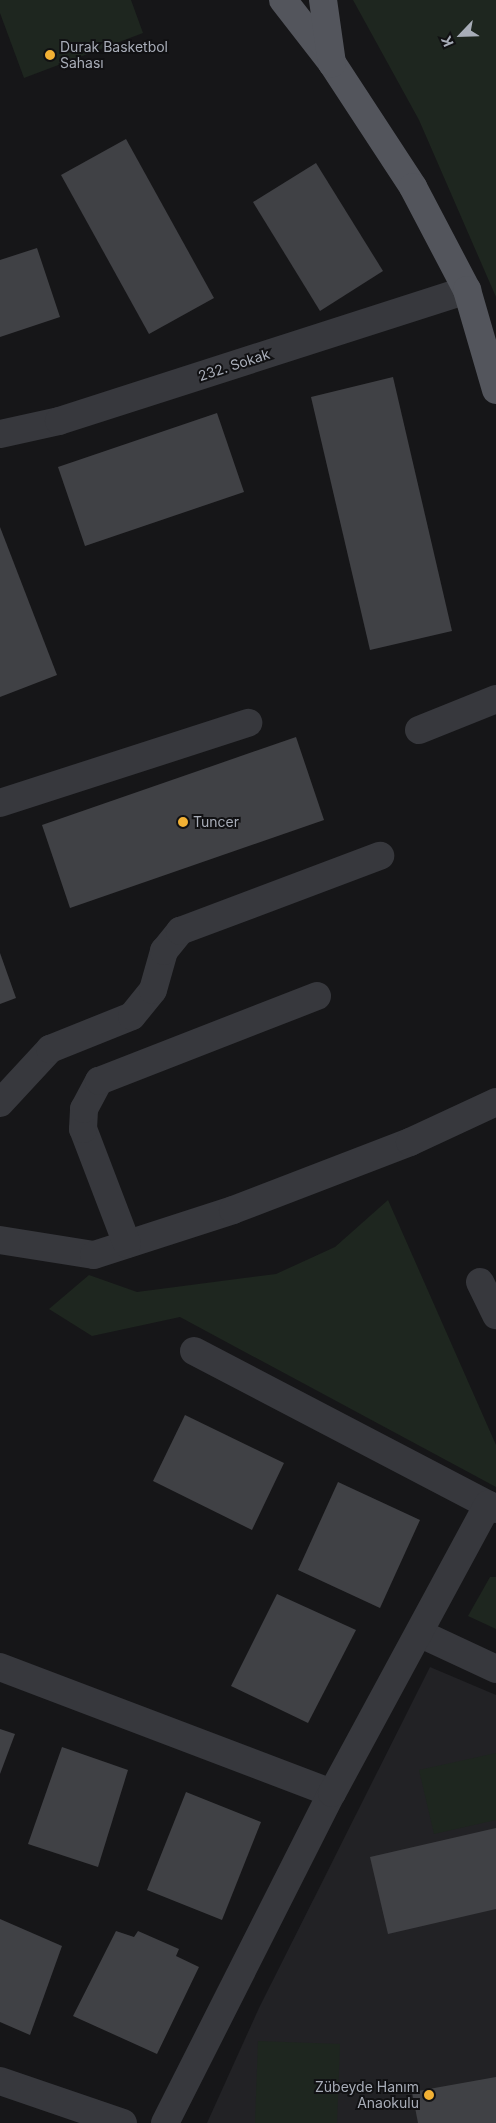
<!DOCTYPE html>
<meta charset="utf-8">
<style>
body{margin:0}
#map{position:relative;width:496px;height:2123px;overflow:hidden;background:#161618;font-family:Inter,sans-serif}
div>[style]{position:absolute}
.built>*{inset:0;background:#222225}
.green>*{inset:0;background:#1e261f}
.building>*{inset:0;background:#404145}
.minor>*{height:28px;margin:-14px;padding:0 14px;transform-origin:14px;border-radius:14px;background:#37383d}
.major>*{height:28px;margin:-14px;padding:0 14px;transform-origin:14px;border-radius:14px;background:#53555c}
.dots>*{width:14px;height:14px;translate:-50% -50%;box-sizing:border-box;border:2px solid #111113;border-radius:50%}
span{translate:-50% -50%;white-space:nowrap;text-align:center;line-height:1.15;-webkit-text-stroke:4px #111113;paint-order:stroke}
.poi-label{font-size:14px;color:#a8adb8}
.left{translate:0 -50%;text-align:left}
.right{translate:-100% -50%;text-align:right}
.street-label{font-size:14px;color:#a8adb8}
.north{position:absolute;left:436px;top:10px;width:50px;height:50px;-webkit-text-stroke:4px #111113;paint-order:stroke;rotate:246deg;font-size:14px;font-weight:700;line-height:20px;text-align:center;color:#a8adb8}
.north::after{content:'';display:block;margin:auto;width:18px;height:22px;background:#a8adb8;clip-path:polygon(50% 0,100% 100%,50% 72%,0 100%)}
</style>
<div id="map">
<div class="built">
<div style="clip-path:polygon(430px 1667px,496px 1695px,496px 2123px,207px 2123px,259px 2008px)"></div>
</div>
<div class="green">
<div style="clip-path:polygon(0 0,131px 0,143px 33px,24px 78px,0 13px)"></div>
<div style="clip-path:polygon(353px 0,496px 0,496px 297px,419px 120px)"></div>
<div style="clip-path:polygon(388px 1200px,496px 1445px,496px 1487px,180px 1317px,92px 1336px,49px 1309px,89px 1275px,137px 1292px,276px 1274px,335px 1247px)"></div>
<div style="clip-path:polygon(490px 1577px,496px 1577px,496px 1629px,468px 1616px)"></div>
<div style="clip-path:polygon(496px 1753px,496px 1820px,434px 1834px,419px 1770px)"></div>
<div style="clip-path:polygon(258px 2041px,340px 2044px,337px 2123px,255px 2123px)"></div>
</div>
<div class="building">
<div style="clip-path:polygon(126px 139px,214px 298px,149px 334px,61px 175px)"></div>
<div style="clip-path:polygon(316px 163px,383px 271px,320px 311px,253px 202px)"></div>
<div style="clip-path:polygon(37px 248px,60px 317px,0 337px,0 260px)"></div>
<div style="clip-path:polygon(393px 377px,452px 631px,370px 650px,311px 397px)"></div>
<div style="clip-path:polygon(217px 413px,244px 492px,85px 546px,58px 467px)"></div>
<div style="clip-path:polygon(0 527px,57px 675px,0 697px)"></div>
<div style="clip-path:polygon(296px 737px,324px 820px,70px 908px,42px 825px)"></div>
<div style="clip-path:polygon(0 953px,16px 998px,0 1004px)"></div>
<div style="clip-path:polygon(185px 1415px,284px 1463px,252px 1530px,153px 1481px)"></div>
<div style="clip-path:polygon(338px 1482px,420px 1520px,380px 1608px,298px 1570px)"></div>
<div style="clip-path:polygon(277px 1594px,356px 1630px,308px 1723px,231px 1686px)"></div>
<div style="clip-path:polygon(0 1729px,15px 1734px,0 1774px)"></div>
<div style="clip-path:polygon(62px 1747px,128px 1770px,98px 1867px,28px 1844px)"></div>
<div style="clip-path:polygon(186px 1792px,261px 1822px,222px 1920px,147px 1890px)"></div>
<div style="clip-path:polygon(496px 1828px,496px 1909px,388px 1934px,370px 1857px)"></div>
<div style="clip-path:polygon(0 1919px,62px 1946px,30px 2035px,0 2022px)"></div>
<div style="clip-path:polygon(116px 1931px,134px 1937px,138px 1931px,179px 1949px,176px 1956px,199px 1967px,157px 2054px,73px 2016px)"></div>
<div style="clip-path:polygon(496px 2077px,496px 2123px,418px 2123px,412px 2092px)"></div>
</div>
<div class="minor">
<div style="left:0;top:434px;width:60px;rotate:-12.4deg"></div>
<div style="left:59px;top:421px;width:429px;rotate:-17.8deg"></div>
<div style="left:419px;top:730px;width:83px;rotate:-21.9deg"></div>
<div style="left:0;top:803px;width:261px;rotate:-17.9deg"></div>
<div style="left:0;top:1103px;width:74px;rotate:-47.2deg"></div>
<div style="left:50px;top:1049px;width:88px;rotate:-21.9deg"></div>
<div style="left:132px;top:1016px;width:33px;rotate:-51deg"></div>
<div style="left:153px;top:990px;width:41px;rotate:-74.2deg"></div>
<div style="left:164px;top:951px;width:26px;rotate:-51deg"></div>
<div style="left:180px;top:931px;width:214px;rotate:-20.6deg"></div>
<div style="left:0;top:1240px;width:95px;rotate:9.1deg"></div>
<div style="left:94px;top:1255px;width:146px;rotate:-17.9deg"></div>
<div style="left:233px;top:1210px;width:190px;rotate:-21deg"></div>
<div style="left:410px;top:1142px;width:95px;rotate:-24.9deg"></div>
<div style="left:127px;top:1244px;width:123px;rotate:-110.9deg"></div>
<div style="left:83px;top:1129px;width:20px;rotate:-87deg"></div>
<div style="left:84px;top:1109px;width:32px;rotate:-62deg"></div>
<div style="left:99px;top:1081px;width:234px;rotate:-21.3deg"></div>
<div style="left:480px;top:1282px;width:37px;rotate:64deg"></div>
<div style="left:194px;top:1351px;width:341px;rotate:27.6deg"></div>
<div style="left:421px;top:1634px;width:83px;rotate:25deg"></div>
<div style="left:0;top:1667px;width:355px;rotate:20.8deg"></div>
<div style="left:0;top:2081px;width:130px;rotate:18.9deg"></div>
<div style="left:165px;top:2123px;width:370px;rotate:-63.2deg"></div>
<div style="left:332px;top:1793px;width:328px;rotate:-61.6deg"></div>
</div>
<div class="major">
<div style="left:283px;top:0;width:80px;rotate:52.1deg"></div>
<div style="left:332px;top:63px;width:148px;rotate:56.8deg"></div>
<div style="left:413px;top:187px;width:116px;rotate:62.3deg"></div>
<div style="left:467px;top:290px;width:104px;rotate:73.8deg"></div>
<div style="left:323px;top:0;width:64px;rotate:81.9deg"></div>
</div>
<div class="dots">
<div style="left:50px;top:55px;background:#f2b134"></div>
<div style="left:183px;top:822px;background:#f2b134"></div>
<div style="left:429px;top:2095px;background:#f2b134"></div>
</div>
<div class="poi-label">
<span class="left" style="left:60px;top:55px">Durak Basketbol<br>Sahası</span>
<span class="left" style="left:193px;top:822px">Tuncer</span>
<span class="right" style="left:419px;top:2095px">Zübeyde Hanım<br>Anaokulu</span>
</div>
<div class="street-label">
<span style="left:234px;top:365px;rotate:-18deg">232. Sokak</span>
</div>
<div class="north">K</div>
</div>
